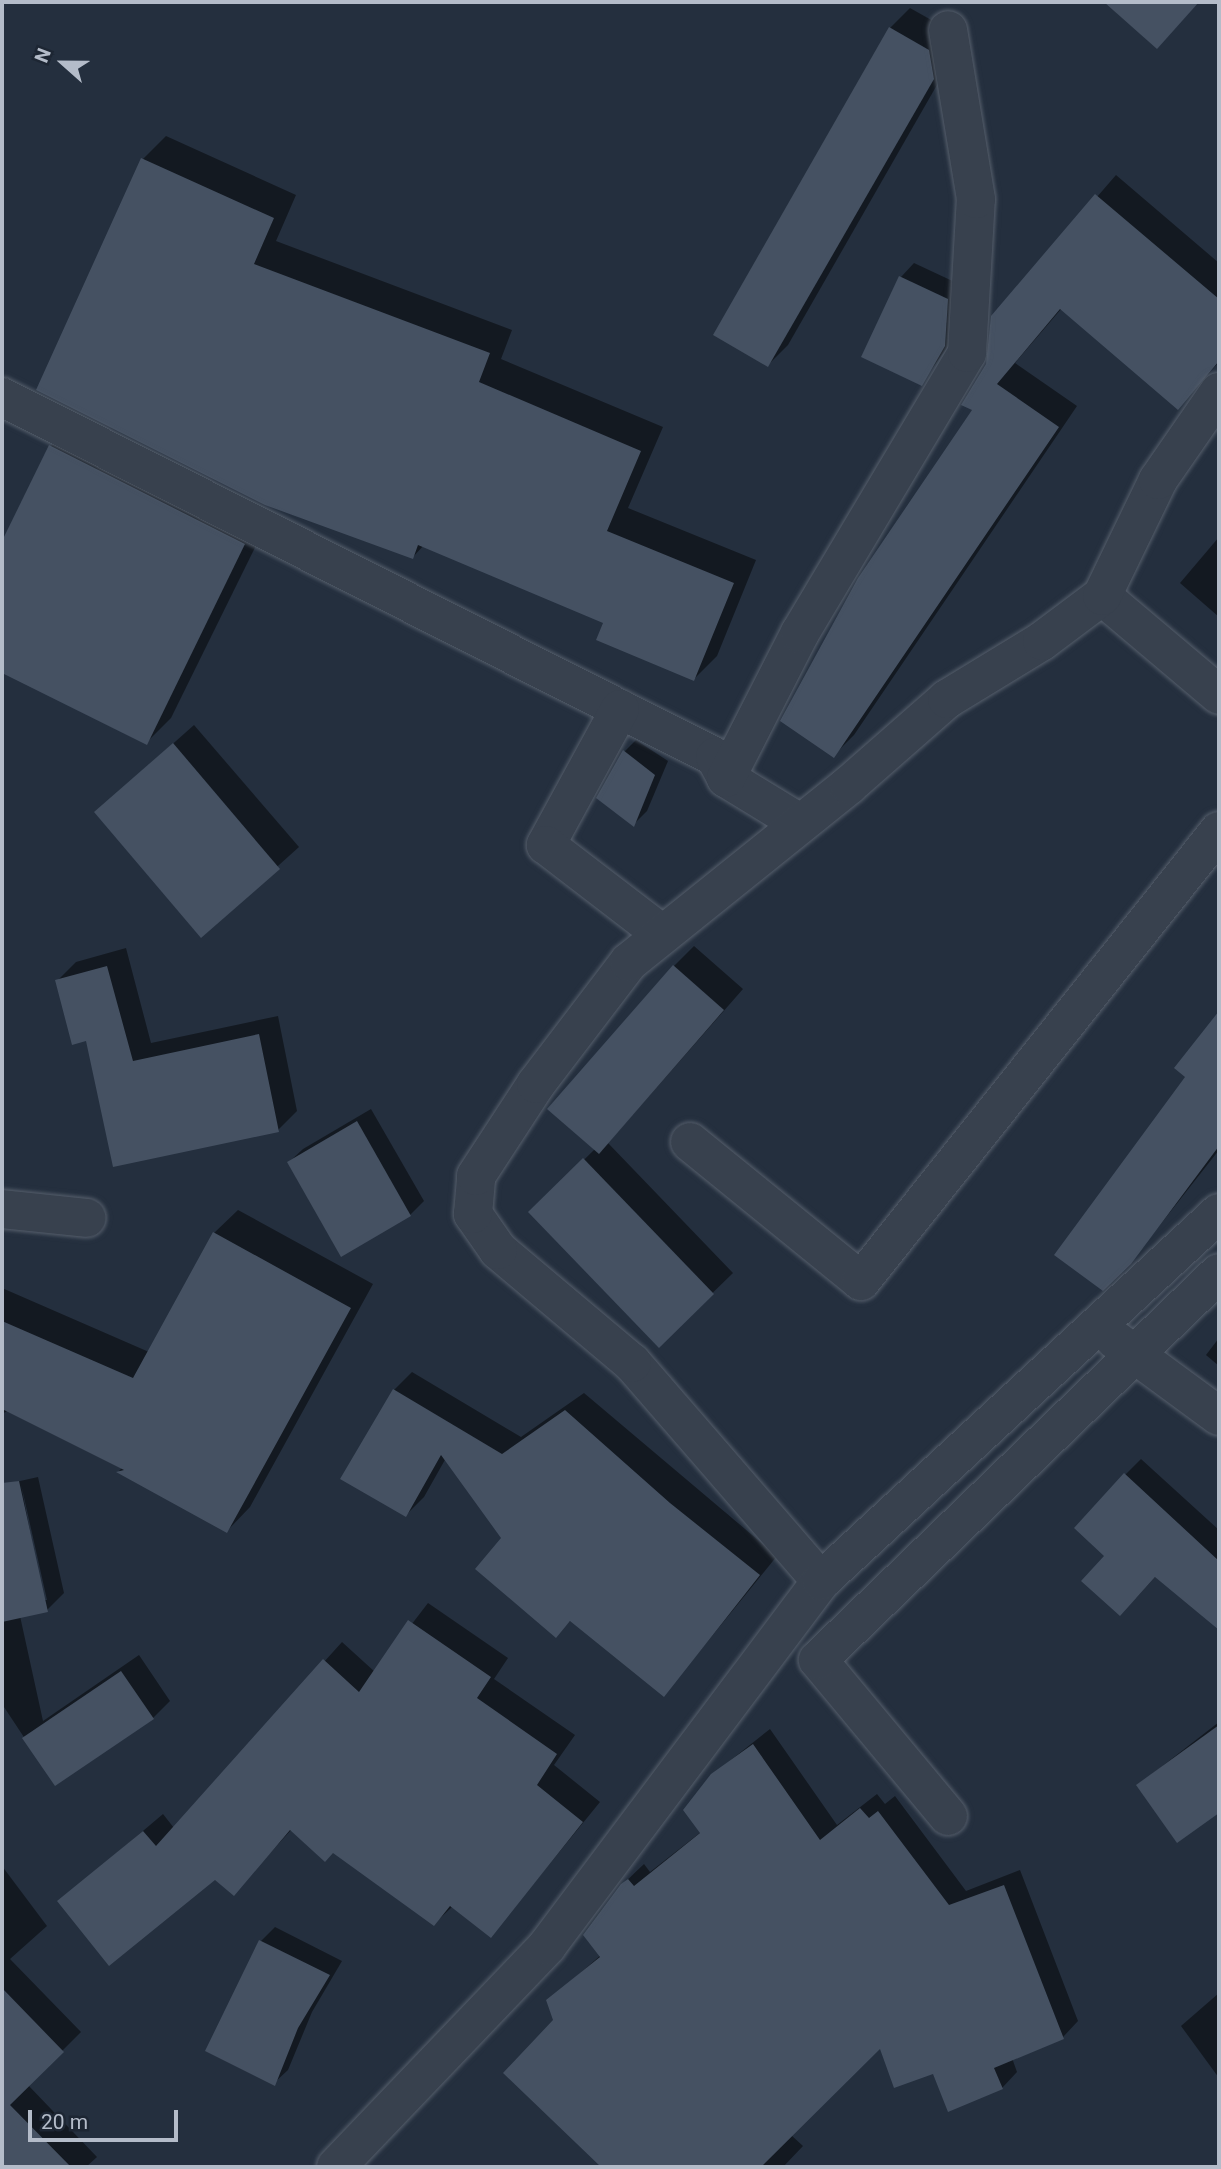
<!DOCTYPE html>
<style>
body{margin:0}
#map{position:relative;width:1221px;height:2169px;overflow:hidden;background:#242f3e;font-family:Roboto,sans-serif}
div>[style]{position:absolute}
.shadow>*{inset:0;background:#0007}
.building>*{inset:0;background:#455162}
.roads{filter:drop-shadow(0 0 2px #565f6c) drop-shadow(0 0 2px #565f6c)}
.minor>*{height:38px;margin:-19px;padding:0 19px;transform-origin:19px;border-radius:19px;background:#38414e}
span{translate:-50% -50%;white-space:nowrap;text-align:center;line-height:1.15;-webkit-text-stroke:5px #1d2633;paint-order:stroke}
.frame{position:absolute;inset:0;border:4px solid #b4bcc9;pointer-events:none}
.north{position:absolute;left:28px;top:28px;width:70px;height:70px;-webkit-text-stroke:5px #1d2633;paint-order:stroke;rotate:291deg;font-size:19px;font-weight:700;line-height:28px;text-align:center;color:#b4bcc9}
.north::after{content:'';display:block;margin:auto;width:24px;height:32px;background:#b4bcc9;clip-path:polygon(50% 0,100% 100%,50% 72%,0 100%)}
.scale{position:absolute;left:28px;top:2110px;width:150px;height:32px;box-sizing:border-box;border:4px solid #b4bcc9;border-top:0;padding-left:9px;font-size:21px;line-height:24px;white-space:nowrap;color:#b4bcc9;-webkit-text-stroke:5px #1d2633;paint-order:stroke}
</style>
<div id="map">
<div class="shadow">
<div style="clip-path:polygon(910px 8px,949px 30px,953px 57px,788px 345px,768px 365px,890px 28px)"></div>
<div style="clip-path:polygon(166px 136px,296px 195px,276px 241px,512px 330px,501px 359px,663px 427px,628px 508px,756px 560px,717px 656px,694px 679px,605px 622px,424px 545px,413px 557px,143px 159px)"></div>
<div style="clip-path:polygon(1116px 175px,1219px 263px,1219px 362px,1178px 407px,1062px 308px,1015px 363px,1077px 406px,854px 735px,834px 755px,975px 410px,988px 364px,993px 317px)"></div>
<div style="clip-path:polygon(914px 263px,961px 285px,959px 331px,921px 384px,901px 277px)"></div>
<div style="clip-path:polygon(76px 421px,269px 519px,171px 718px,146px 743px,2px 672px,2px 545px,51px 446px)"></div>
<div style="clip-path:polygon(1219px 537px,1219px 617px,1180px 583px)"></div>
<div style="clip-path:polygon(194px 725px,299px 847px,201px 935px,96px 812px)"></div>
<div style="clip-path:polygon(636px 740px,668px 761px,647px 811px,634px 824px,623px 753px)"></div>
<div style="clip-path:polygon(694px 946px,743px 989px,608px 1143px,733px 1273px,659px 1345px,531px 1212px,596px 1148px,674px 966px)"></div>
<div style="clip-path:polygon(126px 948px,151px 1043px,278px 1016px,297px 1111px,278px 1130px,114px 1165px,88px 1038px,57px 981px,76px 962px)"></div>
<div style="clip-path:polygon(1219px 1014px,1219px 1150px,1130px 1263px,1188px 1077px,1176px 1067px)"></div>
<div style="clip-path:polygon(371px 1109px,424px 1201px,410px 1215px,289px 1162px,303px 1149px)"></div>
<div style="clip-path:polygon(238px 1210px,373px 1284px,250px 1507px,227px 1531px,119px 1471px,123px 1467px,9px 1410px,2px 1414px,2px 1288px,149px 1352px,214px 1233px)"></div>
<div style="clip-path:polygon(1219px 1338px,1219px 1366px,1206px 1355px)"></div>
<div style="clip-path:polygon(412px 1372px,521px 1437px,584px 1393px,777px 1556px,664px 1695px,571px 1620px,556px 1635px,503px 1538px,446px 1458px,424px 1497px,406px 1515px,394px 1390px)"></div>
<div style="clip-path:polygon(1141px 1459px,1219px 1530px,1219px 1628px,1156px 1576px,1136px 1598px,1107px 1556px,1125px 1475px)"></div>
<div style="clip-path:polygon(evenodd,38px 1477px,64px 1593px,47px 1610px,20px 1616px,43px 1721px,139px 1655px,170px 1701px,153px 1718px,55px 1784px,2px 1704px,2px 1485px,38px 1477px,21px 1484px,47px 1600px,43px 1600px,21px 1484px)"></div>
<div style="clip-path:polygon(428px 1603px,508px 1658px,494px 1679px,575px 1735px,554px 1765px,600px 1802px,491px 1936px,453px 1906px,434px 1924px,334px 1851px,292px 1829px,233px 1894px,215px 1878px,59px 1902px,163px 1814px,174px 1828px,342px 1642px,375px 1672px)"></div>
<div style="clip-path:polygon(1219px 1722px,1219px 1811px,1177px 1841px,1138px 1785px)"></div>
<div style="clip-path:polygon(770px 1729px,837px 1825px,877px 1794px,885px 1804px,895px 1796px,966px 1891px,1020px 1870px,1078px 2021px,1063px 2037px,1012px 2058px,1017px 2072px,1002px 2088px,933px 2072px,880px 2046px,791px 2135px,803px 2146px,783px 2167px,603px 2167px,505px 2073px,556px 2020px,548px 2001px,601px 1955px,622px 1885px,644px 1864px,650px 1872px,701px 1832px,712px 1775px)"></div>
<div style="clip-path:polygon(2px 1866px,47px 1926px,10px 1959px,81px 2032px,28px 2085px,97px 2157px,86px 2167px,2px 2167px)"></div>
<div style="clip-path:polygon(275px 1927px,342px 1961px,312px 2012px,288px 2070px,274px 2083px,261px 1941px)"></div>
<div style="clip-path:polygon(1219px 1993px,1219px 2078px,1181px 2026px)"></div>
</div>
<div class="building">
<div style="clip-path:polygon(1104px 2px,1199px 2px,1157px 49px)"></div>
<div style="clip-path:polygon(889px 27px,929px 50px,934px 79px,768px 367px,713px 335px)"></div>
<div style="clip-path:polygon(141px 158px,274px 218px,254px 264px,490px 353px,479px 382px,641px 451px,607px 531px,734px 583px,694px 681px,596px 640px,603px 623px,418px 545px,413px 559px,265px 505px,36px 390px)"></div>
<div style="clip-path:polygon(1095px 194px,1219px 299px,1219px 361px,1178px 410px,1060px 309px,997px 384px,1059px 427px,834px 758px,780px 721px,858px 578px,972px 410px,961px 405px,986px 364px,991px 316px)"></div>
<div style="clip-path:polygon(899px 276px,948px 299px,945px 346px,922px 386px,861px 357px)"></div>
<div style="clip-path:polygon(49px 445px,245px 544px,147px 745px,2px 673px,2px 541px)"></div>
<div style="clip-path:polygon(173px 743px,280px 869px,201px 938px,94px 812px)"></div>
<div style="clip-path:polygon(623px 750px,655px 775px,634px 827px,596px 798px)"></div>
<div style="clip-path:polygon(673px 965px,724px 1010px,599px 1154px,547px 1109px)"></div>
<div style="clip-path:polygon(107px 966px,133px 1061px,259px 1034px,279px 1132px,113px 1167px,86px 1041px,72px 1045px,55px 980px)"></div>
<div style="clip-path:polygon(1219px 1011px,1219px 1146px,1131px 1264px,1103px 1291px,1054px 1255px,1185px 1077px,1174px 1068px)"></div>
<div style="clip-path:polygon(357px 1121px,411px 1216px,341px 1257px,287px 1162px)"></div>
<div style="clip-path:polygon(583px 1158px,714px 1294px,659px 1348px,528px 1212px)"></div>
<div style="clip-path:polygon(213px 1232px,351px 1308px,227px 1533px,116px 1472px,124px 1470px,2px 1409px,2px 1321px,133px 1378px)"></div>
<div style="clip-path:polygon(393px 1389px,502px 1454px,565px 1410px,670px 1503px,760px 1575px,664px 1697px,570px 1621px,556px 1638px,475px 1569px,501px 1538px,441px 1455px,406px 1517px,340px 1479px)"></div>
<div style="clip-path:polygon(1124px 1473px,1219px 1561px,1219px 1630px,1155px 1577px,1120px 1616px,1081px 1581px,1104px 1556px,1074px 1528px)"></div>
<div style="clip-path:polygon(19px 1481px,48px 1612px,2px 1622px,2px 1483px)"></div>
<div style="clip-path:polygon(408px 1620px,491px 1677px,477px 1698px,557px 1754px,537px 1785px,583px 1822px,491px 1938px,450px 1906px,434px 1926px,333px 1853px,325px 1862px,290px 1830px,234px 1896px,215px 1880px,109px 1966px,57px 1901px,143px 1831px,156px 1846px,323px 1659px,359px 1692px)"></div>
<div style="clip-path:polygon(121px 1671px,154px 1719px,55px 1786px,22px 1738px)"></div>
<div style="clip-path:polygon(1219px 1725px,1219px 1813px,1177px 1843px,1136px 1785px)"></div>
<div style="clip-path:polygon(753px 1744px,820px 1840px,860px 1808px,869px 1818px,878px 1811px,949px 1905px,1004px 1885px,1064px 2039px,994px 2068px,1003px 2089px,948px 2112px,933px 2074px,894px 2088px,880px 2049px,761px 2167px,601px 2167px,503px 2073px,553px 2020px,546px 2000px,600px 1957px,583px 1935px,621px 1884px,628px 1879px,634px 1886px,700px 1833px,683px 1810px,711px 1774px)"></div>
<div style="clip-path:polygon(259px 1940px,330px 1975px,298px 2028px,275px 2086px,205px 2051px)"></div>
<div style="clip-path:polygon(2px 1988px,64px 2052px,10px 2105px,71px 2167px,2px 2167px)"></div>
</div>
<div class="roads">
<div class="minor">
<div style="left:2px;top:397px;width:799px;rotate:26.79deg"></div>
<div style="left:715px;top:757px;width:24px;rotate:62deg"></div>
<div style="left:726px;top:778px;width:84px;rotate:31.4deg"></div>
<div style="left:1102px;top:596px;width:153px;rotate:40.2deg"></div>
<div style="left:620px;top:709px;width:155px;rotate:118.6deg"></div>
<div style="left:546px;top:845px;width:146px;rotate:37.5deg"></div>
<div style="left:726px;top:778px;width:163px;rotate:-63deg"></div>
<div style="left:800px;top:633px;width:326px;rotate:-59.2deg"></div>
<div style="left:967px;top:353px;width:154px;rotate:-86.7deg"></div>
<div style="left:976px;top:199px;width:171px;rotate:-99.4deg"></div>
<div style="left:690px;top:1142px;width:220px;rotate:39.1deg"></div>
<div style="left:861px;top:1281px;width:575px;rotate:-51.5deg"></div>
<div style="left:2px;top:1209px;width:85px;rotate:6deg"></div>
<div style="left:1114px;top:1339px;width:130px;rotate:36.3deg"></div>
<div style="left:821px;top:1581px;width:289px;rotate:-130.9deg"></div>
<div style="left:632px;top:1363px;width:175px;rotate:-139.9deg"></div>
<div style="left:498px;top:1250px;width:44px;rotate:-124.8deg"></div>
<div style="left:473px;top:1214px;width:38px;rotate:-85deg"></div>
<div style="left:476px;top:1176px;width:110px;rotate:-56.9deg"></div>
<div style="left:536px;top:1084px;width:153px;rotate:-52.7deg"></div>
<div style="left:629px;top:962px;width:282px;rotate:-38.8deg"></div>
<div style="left:849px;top:785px;width:130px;rotate:-41.3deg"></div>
<div style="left:947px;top:699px;width:111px;rotate:-31.4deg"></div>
<div style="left:1042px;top:641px;width:75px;rotate:-36.9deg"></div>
<div style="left:1102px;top:596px;width:129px;rotate:-64.2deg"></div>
<div style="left:1158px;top:480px;width:107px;rotate:-55.3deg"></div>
<div style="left:948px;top:1816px;width:203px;rotate:-129.8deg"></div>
<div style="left:818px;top:1660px;width:557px;rotate:-43.98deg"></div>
<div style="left:336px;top:2167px;width:306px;rotate:-46.3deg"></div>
<div style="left:547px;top:1946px;width:456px;rotate:-53.1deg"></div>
<div style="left:821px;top:1581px;width:542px;rotate:-42.76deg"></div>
</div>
</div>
<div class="frame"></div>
<div class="north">N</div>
<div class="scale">20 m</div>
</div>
